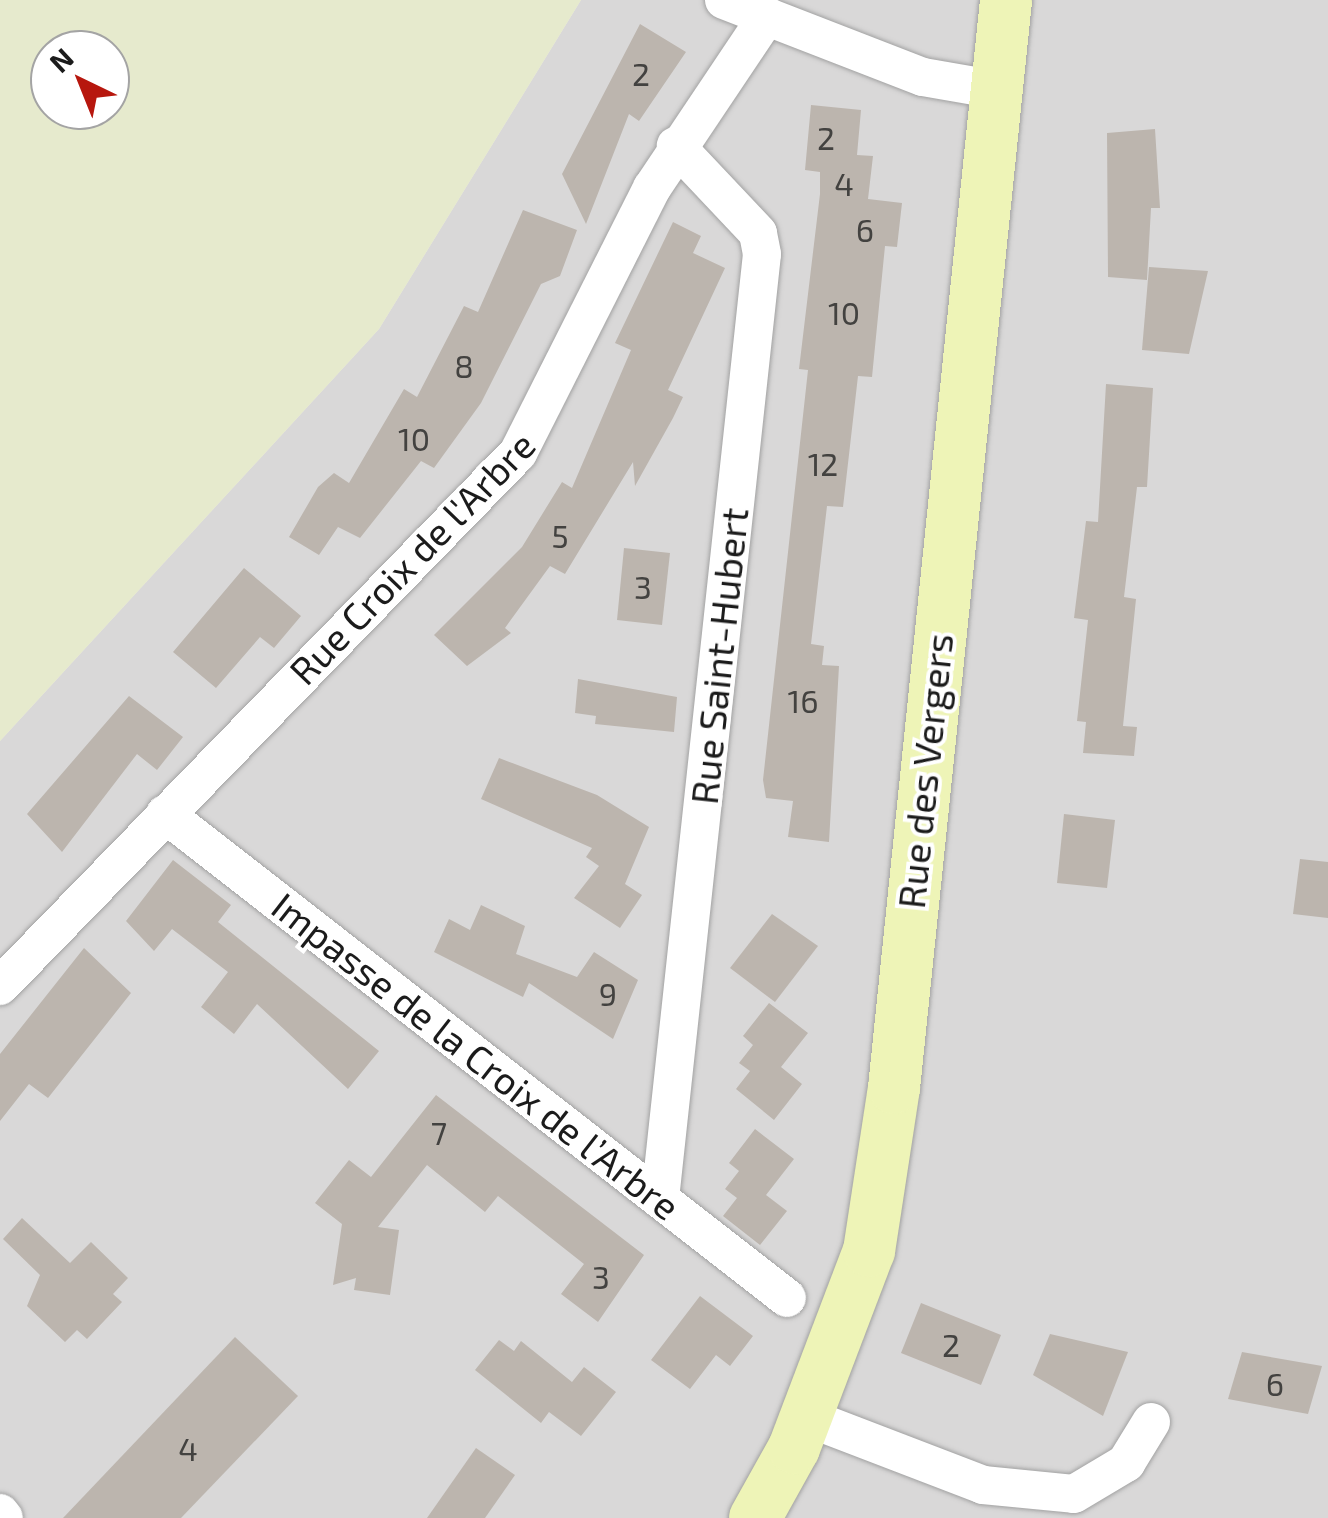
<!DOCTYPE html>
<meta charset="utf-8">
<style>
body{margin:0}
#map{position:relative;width:1328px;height:1518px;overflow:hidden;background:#ece9e1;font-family:"Exo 2",sans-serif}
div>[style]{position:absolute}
.residential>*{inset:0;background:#d9d8d8}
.farmland>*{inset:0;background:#e6eacd}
.building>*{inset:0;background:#bcb5ae}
.roads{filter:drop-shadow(0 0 2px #a2a2a2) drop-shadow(0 0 2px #a2a2a2)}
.minor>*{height:38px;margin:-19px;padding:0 19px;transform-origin:19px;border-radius:19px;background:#fff}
.secondary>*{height:52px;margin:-26px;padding:0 26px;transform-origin:26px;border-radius:26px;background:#eef4b7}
span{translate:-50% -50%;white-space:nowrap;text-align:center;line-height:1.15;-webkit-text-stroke:8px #fff;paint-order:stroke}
.number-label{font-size:32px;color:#434240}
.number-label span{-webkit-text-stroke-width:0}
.street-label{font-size:38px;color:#1b1b1b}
.north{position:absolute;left:30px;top:30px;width:100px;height:100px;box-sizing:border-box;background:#fff;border:2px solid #a4a4a4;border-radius:50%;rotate:317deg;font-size:28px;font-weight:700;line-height:40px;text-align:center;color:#1b1b1b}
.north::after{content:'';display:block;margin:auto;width:35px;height:45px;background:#b7170e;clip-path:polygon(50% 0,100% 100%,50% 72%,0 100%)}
</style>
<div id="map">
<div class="residential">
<div style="clip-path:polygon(581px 0,1328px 0,1328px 1518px,0 1518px,0 741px,379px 329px)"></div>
</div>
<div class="farmland">
<div style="clip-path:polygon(evenodd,0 0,581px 0,379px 329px,0 741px,0 0,50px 50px,110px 50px,110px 110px,50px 110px,50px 50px)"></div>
</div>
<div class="building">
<div style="clip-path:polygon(640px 24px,686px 52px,639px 121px,629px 114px,586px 224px,562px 174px)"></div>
<div style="clip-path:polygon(811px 105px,861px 110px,857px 155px,873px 156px,868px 199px,902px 203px,897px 247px,885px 246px,872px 377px,858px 376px,843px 507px,827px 506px,811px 644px,824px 646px,822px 665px,839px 666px,829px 842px,788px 837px,793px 801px,766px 798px,763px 780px,808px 370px,799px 369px,820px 194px,820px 172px,805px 170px)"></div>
<div style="clip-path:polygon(1155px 129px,1160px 208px,1151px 208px,1147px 280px,1108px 277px,1107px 133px)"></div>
<div style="clip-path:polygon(523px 210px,577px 230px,560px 276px,541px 284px,481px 403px,434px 468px,421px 461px,360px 538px,338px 527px,319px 555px,289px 537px,318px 487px,334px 473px,349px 483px,404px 389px,417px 397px,464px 306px,478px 312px)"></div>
<div style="clip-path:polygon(673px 222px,701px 236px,693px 253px,725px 268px,668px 390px,683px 397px,673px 418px,635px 486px,633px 462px,565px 574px,550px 566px,505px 628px,511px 633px,467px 666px,434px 635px,522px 547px,562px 482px,572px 488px,631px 350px,615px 343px)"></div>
<div style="clip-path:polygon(1149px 267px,1208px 271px,1189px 354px,1142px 350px)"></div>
<div style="clip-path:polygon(1106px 384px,1153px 388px,1147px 487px,1137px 487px,1124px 597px,1136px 599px,1123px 726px,1137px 727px,1134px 756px,1083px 753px,1086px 722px,1077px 721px,1088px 620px,1074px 618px,1086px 521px,1098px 522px)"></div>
<div style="clip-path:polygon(624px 548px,670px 553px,662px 625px,617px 620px)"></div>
<div style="clip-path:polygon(244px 568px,301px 616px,274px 648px,260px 637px,216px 688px,173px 652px)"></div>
<div style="clip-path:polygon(578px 679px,677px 697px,674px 732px,595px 724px,596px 716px,575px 713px)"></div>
<div style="clip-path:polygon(129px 696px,183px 737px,157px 770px,137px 754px,62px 852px,27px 814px)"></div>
<div style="clip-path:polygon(499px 758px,597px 795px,649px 827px,625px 884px,642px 895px,620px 928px,574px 898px,599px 866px,586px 857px,592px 848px,481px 799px)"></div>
<div style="clip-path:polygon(1064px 814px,1115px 820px,1107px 888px,1057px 883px)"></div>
<div style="clip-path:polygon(1300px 859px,1328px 862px,1328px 918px,1293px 914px)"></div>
<div style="clip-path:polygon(173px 860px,231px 905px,218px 922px,379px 1051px,348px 1089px,257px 1004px,234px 1034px,201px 1007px,228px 972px,172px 929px,154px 951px,126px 921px)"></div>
<div style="clip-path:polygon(481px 905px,525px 926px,516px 954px,577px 977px,594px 952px,638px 980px,613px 1039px,529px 983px,523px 997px,434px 952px,449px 919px,470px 930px)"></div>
<div style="clip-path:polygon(772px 914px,818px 946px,775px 1002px,730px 968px)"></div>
<div style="clip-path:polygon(84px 948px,131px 993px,48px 1098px,29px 1084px,0 1121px,0 1054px)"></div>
<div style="clip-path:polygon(769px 1003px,808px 1033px,781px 1067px,802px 1084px,774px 1120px,736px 1089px,750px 1071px,739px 1063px,753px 1045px,743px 1036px)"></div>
<div style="clip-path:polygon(436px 1095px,644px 1255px,598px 1322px,561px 1294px,584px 1264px,498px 1196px,485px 1212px,427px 1165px,378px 1227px,399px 1230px,390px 1295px,354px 1290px,356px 1278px,333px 1285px,342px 1224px,315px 1203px,349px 1160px,371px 1177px)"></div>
<div style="clip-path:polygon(755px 1129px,794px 1159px,766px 1195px,787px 1211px,760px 1245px,723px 1216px,737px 1198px,725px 1189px,739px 1171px,729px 1163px)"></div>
<div style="clip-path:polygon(22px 1218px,70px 1263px,91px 1242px,128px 1278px,113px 1294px,122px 1302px,87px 1339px,77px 1330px,65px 1342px,27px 1306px,40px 1275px,3px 1239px)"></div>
<div style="clip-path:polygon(700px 1296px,753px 1336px,730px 1366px,716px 1355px,690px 1389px,651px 1360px)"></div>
<div style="clip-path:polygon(921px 1303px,1001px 1335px,981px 1385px,901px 1353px)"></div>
<div style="clip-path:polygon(1050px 1334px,1128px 1352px,1103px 1416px,1033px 1375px)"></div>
<div style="clip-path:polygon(235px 1337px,298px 1396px,181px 1518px,63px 1518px)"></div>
<div style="clip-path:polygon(499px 1340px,514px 1351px,521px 1341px,572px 1382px,584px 1367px,616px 1392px,581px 1436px,549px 1412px,541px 1423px,475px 1370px)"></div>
<div style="clip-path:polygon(1242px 1352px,1322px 1366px,1308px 1414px,1228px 1399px)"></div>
<div style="clip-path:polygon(476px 1448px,515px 1475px,485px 1518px,427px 1518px)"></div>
</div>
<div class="roads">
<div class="minor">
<div style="left:724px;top:0;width:213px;rotate:21.2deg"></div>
<div style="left:923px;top:77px;width:76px;rotate:9.8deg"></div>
<div style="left:165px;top:814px;width:788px;rotate:37.89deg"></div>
<div style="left:0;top:986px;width:743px;rotate:-45.82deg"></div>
<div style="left:518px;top:453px;width:297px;rotate:-63.2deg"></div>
<div style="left:652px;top:188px;width:207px;rotate:-56.2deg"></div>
<div style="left:660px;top:1199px;width:950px;rotate:-83.84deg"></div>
<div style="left:762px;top:254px;width:21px;rotate:-101deg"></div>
<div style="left:758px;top:233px;width:120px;rotate:-133.3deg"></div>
<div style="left:806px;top:1417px;width:190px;rotate:21deg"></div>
<div style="left:983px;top:1485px;width:91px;rotate:5.6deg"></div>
<div style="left:1074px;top:1494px;width:61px;rotate:-30.8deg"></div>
<div style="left:1126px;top:1463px;width:48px;rotate:-58.6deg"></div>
<div style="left:0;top:1513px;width:6px;rotate:51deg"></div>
</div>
<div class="secondary">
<div style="left:755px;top:1518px;width:80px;rotate:-60.9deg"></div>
<div style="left:794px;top:1448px;width:211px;rotate:-69.2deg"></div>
<div style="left:869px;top:1251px;width:165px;rotate:-81.3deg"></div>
<div style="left:894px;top:1088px;width:1094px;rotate:-84.12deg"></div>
</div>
</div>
<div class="number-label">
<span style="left:641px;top:73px">2</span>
<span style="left:826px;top:137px">2</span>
<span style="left:844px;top:183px">4</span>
<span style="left:865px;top:229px">6</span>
<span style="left:844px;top:312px">10</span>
<span style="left:464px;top:365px">8</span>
<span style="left:414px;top:438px">10</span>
<span style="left:823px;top:463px">12</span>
<span style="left:560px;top:535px">5</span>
<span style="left:643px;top:586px">3</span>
<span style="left:803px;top:700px">16</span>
<span style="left:608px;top:993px">9</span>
<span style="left:439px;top:1132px">7</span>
<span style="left:601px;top:1276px">3</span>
<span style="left:951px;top:1344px">2</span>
<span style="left:1275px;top:1383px">6</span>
<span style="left:188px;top:1448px">4</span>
</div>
<div class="street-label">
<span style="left:412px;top:558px;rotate:-46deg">Rue Croix de l'Arbre</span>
<span style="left:719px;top:656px;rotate:-84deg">Rue Saint-Hubert</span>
<span style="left:925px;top:771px;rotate:-84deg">Rue des Vergers</span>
<span style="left:476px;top:1056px;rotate:38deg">Impasse de la Croix de l’Arbre</span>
</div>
<div class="north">N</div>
</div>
